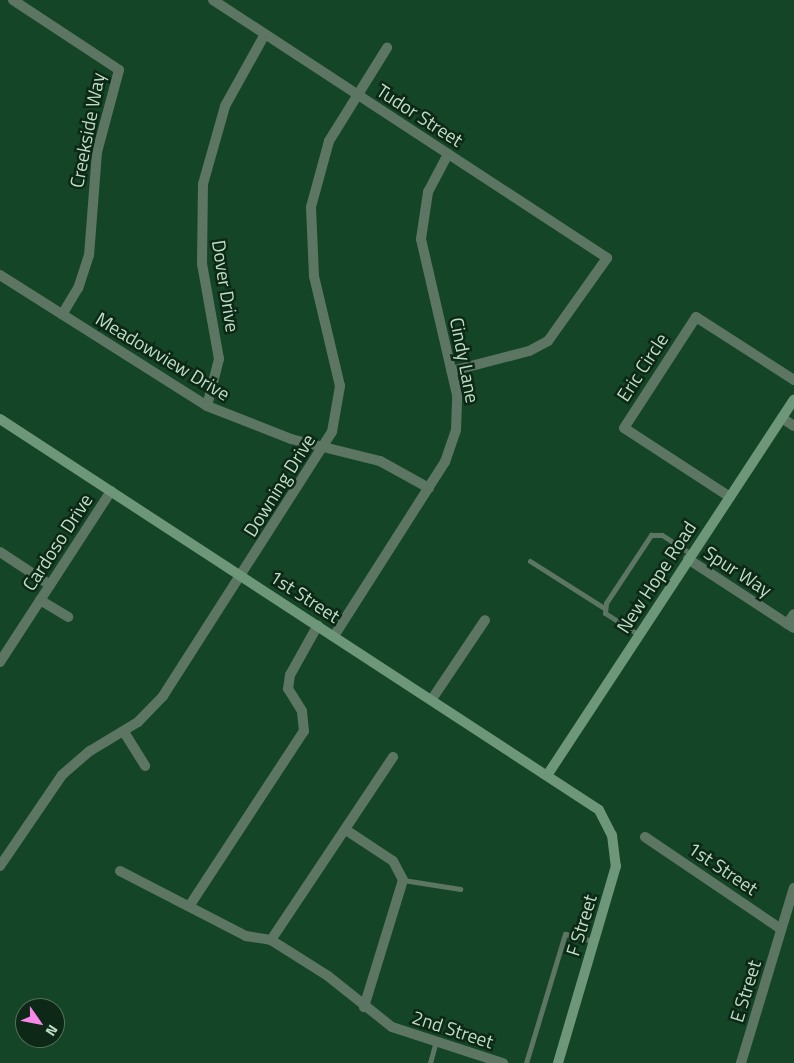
<!DOCTYPE html>
<style>
body{margin:0}
#map{position:relative;width:794px;height:1063px;overflow:hidden;background:#144526;font-family:"Titillium Web",sans-serif}
div>[style]{position:absolute}
.lane>*{height:5px;margin:-2.5px;padding:0 2.5px;transform-origin:2.5px;border-radius:2.5px;background:#5d7663}
.street>*{height:10px;margin:-5px;padding:0 5px;transform-origin:5px;border-radius:5px;background:#5d7663}
.secondary>*{height:10px;margin:-5px;padding:0 5px;transform-origin:5px;border-radius:5px;background:#6e9779}
span{translate:-50% -50%;white-space:nowrap;text-align:center;line-height:1.15;-webkit-text-stroke:5px #0d2816;paint-order:stroke}
.street-label{font-size:19px;color:#beddc5}
.north{position:absolute;left:15px;top:998px;width:50px;height:50px;box-sizing:border-box;background:#0d2816;border:1px solid #54705c;border-radius:50%;rotate:123deg;font-size:14px;font-weight:700;line-height:20px;text-align:center;color:#beddc5}
.north::after{content:'';display:block;margin:auto;width:18px;height:22px;background:#f988e9;clip-path:polygon(50% 0,100% 100%,50% 72%,0 100%)}
</style>
<div id="map">
<div class="lane">
<div style="left:530px;top:561px;width:88px;rotate:32.4deg"></div>
<div style="left:639px;top:635px;width:40px;rotate:-147.1deg"></div>
<div style="left:605px;top:613px;width:10px;rotate:-84deg"></div>
<div style="left:606px;top:603px;width:82px;rotate:-56.5deg"></div>
<div style="left:651px;top:535px;width:11px"></div>
<div style="left:662px;top:535px;width:35px;rotate:33deg"></div>
<div style="left:403px;top:880px;width:58px;rotate:9deg"></div>
<div style="left:430px;top:1063px;width:23px;rotate:-75deg"></div>
<div style="left:526px;top:1063px;width:135px;rotate:-73.2deg"></div>
<div style="left:565px;top:934px;width:29px;rotate:14deg"></div>
</div>
<div class="street">
<div style="left:13px;top:0;width:127px;rotate:33.4deg"></div>
<div style="left:119px;top:70px;width:85px;rotate:105deg"></div>
<div style="left:97px;top:152px;width:103px;rotate:94.4deg"></div>
<div style="left:89px;top:255px;width:35px;rotate:108deg"></div>
<div style="left:78px;top:288px;width:31px;rotate:121deg"></div>
<div style="left:213px;top:0;width:471px;rotate:33.2deg"></div>
<div style="left:607px;top:258px;width:102px;rotate:125.4deg"></div>
<div style="left:548px;top:341px;width:21px;rotate:152deg"></div>
<div style="left:529px;top:351px;width:80px;rotate:165.4deg"></div>
<div style="left:0;top:275px;width:245px;rotate:32.3deg"></div>
<div style="left:207px;top:406px;width:90px;rotate:21.4deg"></div>
<div style="left:291px;top:439px;width:92px;rotate:13.9deg"></div>
<div style="left:380px;top:461px;width:56px;rotate:28.9deg"></div>
<div style="left:207px;top:406px;width:49px;rotate:-75.7deg"></div>
<div style="left:219px;top:359px;width:97px;rotate:-100.1deg"></div>
<div style="left:202px;top:264px;width:80px;rotate:-89.3deg"></div>
<div style="left:203px;top:184px;width:81px;rotate:-74.2deg"></div>
<div style="left:225px;top:106px;width:82px;rotate:-60.9deg"></div>
<div style="left:782px;top:418px;width:14px;rotate:34deg"></div>
<div style="left:730px;top:497px;width:126px;rotate:-146.9deg"></div>
<div style="left:624px;top:428px;width:132px;rotate:-57deg"></div>
<div style="left:696px;top:317px;width:117px;rotate:32.7deg"></div>
<div style="left:0;top:552px;width:60px;rotate:33.4deg"></div>
<div style="left:688px;top:559px;width:126px;rotate:33.1deg"></div>
<div style="left:40px;top:600px;width:33px;rotate:31deg"></div>
<div style="left:787px;top:624px;width:12px;rotate:-55deg"></div>
<div style="left:334px;top:636px;width:206px;rotate:-57.5deg"></div>
<div style="left:445px;top:462px;width:34px;rotate:-71deg"></div>
<div style="left:456px;top:430px;width:35px;rotate:-88deg"></div>
<div style="left:457px;top:395px;width:160px;rotate:-103deg"></div>
<div style="left:421px;top:239px;width:48px;rotate:-81.5deg"></div>
<div style="left:428px;top:192px;width:43px;rotate:-62.2deg"></div>
<div style="left:0;top:662px;width:204px;rotate:-57deg"></div>
<div style="left:432px;top:699px;width:95px;rotate:-56.1deg"></div>
<div style="left:124px;top:732px;width:40px;rotate:58deg"></div>
<div style="left:346px;top:830px;width:56px;rotate:33.4deg"></div>
<div style="left:393px;top:861px;width:21px;rotate:62deg"></div>
<div style="left:403px;top:880px;width:133px;rotate:107.1deg"></div>
<div style="left:645px;top:837px;width:164px;rotate:34.1deg"></div>
<div style="left:0;top:866px;width:110px;rotate:-55.7deg"></div>
<div style="left:62px;top:775px;width:37px;rotate:-41deg"></div>
<div style="left:90px;top:751px;width:56px;rotate:-31.1deg"></div>
<div style="left:138px;top:722px;width:36px;rotate:-46deg"></div>
<div style="left:163px;top:696px;width:313px;rotate:-57.4deg"></div>
<div style="left:332px;top:432px;width:47px;rotate:-80.1deg"></div>
<div style="left:340px;top:386px;width:113px;rotate:-103.3deg"></div>
<div style="left:314px;top:276px;width:69px;rotate:-92.5deg"></div>
<div style="left:311px;top:207px;width:68px;rotate:-74.7deg"></div>
<div style="left:329px;top:141px;width:110px;rotate:-58.1deg"></div>
<div style="left:120px;top:871px;width:142px;rotate:27.3deg"></div>
<div style="left:246px;top:936px;width:25px;rotate:9deg"></div>
<div style="left:271px;top:940px;width:67px;rotate:32.3deg"></div>
<div style="left:328px;top:976px;width:82px;rotate:38.6deg"></div>
<div style="left:392px;top:1027px;width:117px;rotate:18deg"></div>
<div style="left:190px;top:905px;width:208px;rotate:-56.8deg"></div>
<div style="left:304px;top:731px;width:20px;rotate:-96deg"></div>
<div style="left:302px;top:711px;width:26px;rotate:-122deg"></div>
<div style="left:288px;top:689px;width:14px;rotate:-82deg"></div>
<div style="left:290px;top:675px;width:57px;rotate:-60.8deg"></div>
<div style="left:271px;top:940px;width:220px;rotate:-56.3deg"></div>
<div style="left:741px;top:1063px;width:183px;rotate:-73.2deg"></div>
</div>
<div class="secondary">
<div style="left:0;top:419px;width:715px;rotate:33.13deg"></div>
<div style="left:599px;top:810px;width:28px;rotate:63deg"></div>
<div style="left:612px;top:835px;width:31px;rotate:83deg"></div>
<div style="left:616px;top:866px;width:205px;rotate:106.4deg"></div>
<div style="left:548px;top:774px;width:448px;rotate:-56.7deg"></div>
</div>
<div class="street-label">
<span style="left:420px;top:115px;rotate:33deg">Tudor Street</span>
<span style="left:87px;top:130px;rotate:-79deg">Creekside Way</span>
<span style="left:226px;top:286px;rotate:81deg">Dover Drive</span>
<span style="left:163px;top:356px;rotate:31deg">Meadowview Drive</span>
<span style="left:465px;top:360px;rotate:79deg">Cindy Lane</span>
<span style="left:642px;top:367px;rotate:-57deg">Eric Circle</span>
<span style="left:279px;top:485px;rotate:-58deg">Downing Drive</span>
<span style="left:57px;top:542px;rotate:-57deg">Cardoso Drive</span>
<span style="left:738px;top:571px;rotate:33deg">Spur Way</span>
<span style="left:656px;top:577px;rotate:-57deg">New Hope Road</span>
<span style="left:305px;top:596px;rotate:33deg">1st Street</span>
<span style="left:723px;top:868px;rotate:34deg">1st Street</span>
<span style="left:581px;top:925px;rotate:-73deg">F Street</span>
<span style="left:745px;top:991px;rotate:-73deg">E Street</span>
<span style="left:453px;top:1029px;rotate:18deg">2nd Street</span>
</div>
<div class="north">N</div>
</div>
